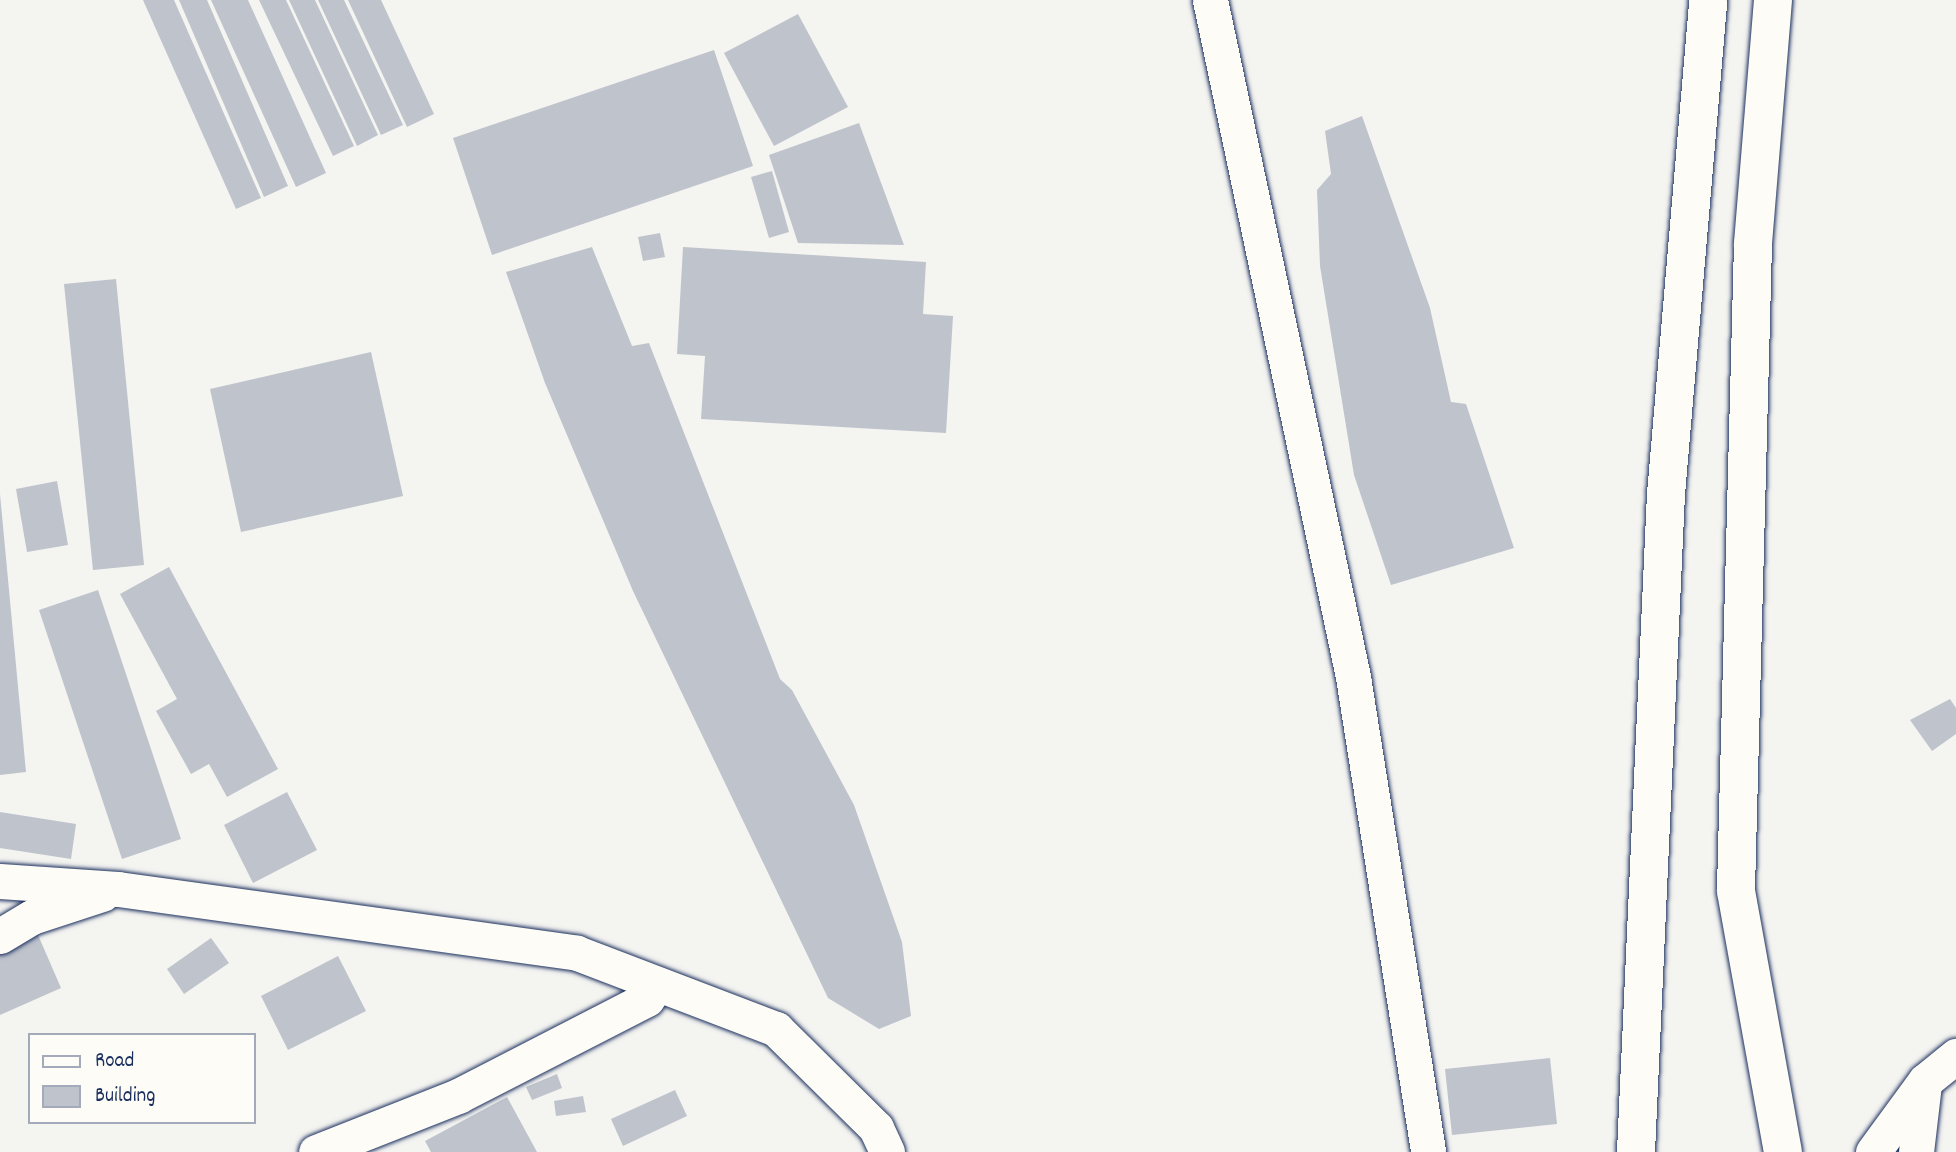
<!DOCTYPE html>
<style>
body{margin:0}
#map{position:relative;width:1956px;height:1152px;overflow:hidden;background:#f4f4f1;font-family:Dekko,sans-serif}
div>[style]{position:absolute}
.building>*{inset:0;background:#bfc3cc}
.roads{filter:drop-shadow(0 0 2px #1b2f5e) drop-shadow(0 0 2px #1b2f5e)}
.minor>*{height:35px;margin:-17.5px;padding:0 17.5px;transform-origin:17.5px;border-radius:17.5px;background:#fdfcf7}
.major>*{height:38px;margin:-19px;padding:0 19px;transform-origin:19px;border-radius:19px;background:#fdfcf7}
span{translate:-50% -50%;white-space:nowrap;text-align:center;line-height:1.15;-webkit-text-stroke:5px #fdfcf7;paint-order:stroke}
.legend{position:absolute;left:28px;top:1033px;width:228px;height:91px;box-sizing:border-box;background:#fdfcf7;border:2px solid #a3aaba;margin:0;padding:9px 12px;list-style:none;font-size:21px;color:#1b2f5e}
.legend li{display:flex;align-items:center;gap:14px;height:35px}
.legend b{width:35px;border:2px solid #a3aaba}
</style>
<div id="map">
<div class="building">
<div style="clip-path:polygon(143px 0,174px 0,261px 198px,236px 209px)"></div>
<div style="clip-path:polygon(179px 0,207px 0,288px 186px,264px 197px)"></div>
<div style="clip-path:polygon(211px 0,248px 0,326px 173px,296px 187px)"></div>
<div style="clip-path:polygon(259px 0,286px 0,354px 146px,333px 156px)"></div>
<div style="clip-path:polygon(289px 0,315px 0,378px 135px,357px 146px)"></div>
<div style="clip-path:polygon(318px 0,344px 0,403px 125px,381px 135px)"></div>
<div style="clip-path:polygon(348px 0,381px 0,434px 114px,407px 127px)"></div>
<div style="clip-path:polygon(798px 14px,848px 107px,774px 146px,724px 53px)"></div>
<div style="clip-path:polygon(714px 50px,753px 166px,492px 255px,453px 138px)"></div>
<div style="clip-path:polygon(1362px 116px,1430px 308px,1451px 402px,1466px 404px,1514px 548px,1391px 585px,1354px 475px,1320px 266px,1317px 190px,1331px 174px,1325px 131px)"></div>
<div style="clip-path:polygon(859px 123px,904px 245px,798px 243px,769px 155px)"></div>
<div style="clip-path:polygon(772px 171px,789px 232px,769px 238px,751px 177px)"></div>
<div style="clip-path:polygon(660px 233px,665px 257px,643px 261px,638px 237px)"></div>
<div style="clip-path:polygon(592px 247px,632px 346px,649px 343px,780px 679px,792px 690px,854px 805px,902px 942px,911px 1016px,879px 1029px,828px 998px,633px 591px,545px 383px,506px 272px)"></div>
<div style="clip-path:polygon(683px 247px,926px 262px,923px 314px,953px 316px,946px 433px,701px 419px,705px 356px,677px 354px)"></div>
<div style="clip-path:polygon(116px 279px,144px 565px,93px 570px,64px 284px)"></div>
<div style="clip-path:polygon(371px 352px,403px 496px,241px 532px,210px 389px)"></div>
<div style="clip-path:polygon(57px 481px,68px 545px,27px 552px,16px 489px)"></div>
<div style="clip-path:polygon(0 494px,26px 772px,0 775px)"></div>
<div style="clip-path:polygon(169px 567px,278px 769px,227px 797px,209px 764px,191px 774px,156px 711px,177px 699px,120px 594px)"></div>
<div style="clip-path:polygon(98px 590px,181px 839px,122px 859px,39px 610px)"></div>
<div style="clip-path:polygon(1950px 699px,1956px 708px,1956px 734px,1932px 751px,1910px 720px)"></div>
<div style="clip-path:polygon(287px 792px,317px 850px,253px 883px,224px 825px)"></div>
<div style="clip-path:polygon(0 812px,76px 824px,71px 859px,0 848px)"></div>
<div style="clip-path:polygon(35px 928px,61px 988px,0 1015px,0 944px)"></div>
<div style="clip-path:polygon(211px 938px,229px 963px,184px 994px,167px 969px)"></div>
<div style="clip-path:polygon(338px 956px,366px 1011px,288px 1050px,261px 996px)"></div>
<div style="clip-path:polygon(1550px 1058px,1557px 1124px,1452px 1135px,1445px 1069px)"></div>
<div style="clip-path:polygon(557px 1074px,562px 1088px,532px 1100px,526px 1087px)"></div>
<div style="clip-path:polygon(675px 1090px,687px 1116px,623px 1146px,611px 1119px)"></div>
<div style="clip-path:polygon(583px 1096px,586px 1112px,556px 1116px,554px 1101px)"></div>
<div style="clip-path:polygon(507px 1097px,537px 1152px,431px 1152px,425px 1141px)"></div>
</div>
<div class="roads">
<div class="minor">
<div style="left:1210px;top:0;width:692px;rotate:78.07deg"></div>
<div style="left:1353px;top:677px;width:481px;rotate:81deg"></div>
<div style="left:0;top:881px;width:118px;rotate:3.9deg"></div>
<div style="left:118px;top:889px;width:463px;rotate:7.9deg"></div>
<div style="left:577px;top:953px;width:213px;rotate:20.9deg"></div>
<div style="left:776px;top:1029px;width:141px;rotate:44.7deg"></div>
<div style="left:876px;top:1128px;width:26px;rotate:65deg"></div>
<div style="left:0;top:936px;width:37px;rotate:-31deg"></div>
<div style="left:32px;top:917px;width:74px;rotate:-18.2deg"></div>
<div style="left:316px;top:1152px;width:153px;rotate:-21.5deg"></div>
<div style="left:458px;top:1096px;width:212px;rotate:-27.2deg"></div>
<div style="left:647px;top:999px;width:18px;rotate:-56deg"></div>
<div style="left:1873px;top:1152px;width:88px;rotate:-53.8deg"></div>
<div style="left:1925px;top:1081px;width:40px;rotate:-39deg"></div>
<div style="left:1916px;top:1152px;width:68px;rotate:-83.3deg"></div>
</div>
<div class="major">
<div style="left:1773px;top:0;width:245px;rotate:94.7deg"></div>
<div style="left:1753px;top:244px;width:647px;rotate:91.51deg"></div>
<div style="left:1736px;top:891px;width:265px;rotate:79.8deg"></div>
<div style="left:1636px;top:1152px;width:659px;rotate:-87.39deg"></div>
<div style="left:1666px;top:494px;width:496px;rotate:-85.1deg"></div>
</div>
</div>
<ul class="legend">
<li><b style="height:9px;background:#fdfcf7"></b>Road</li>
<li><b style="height:19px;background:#bfc3cc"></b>Building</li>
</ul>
</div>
